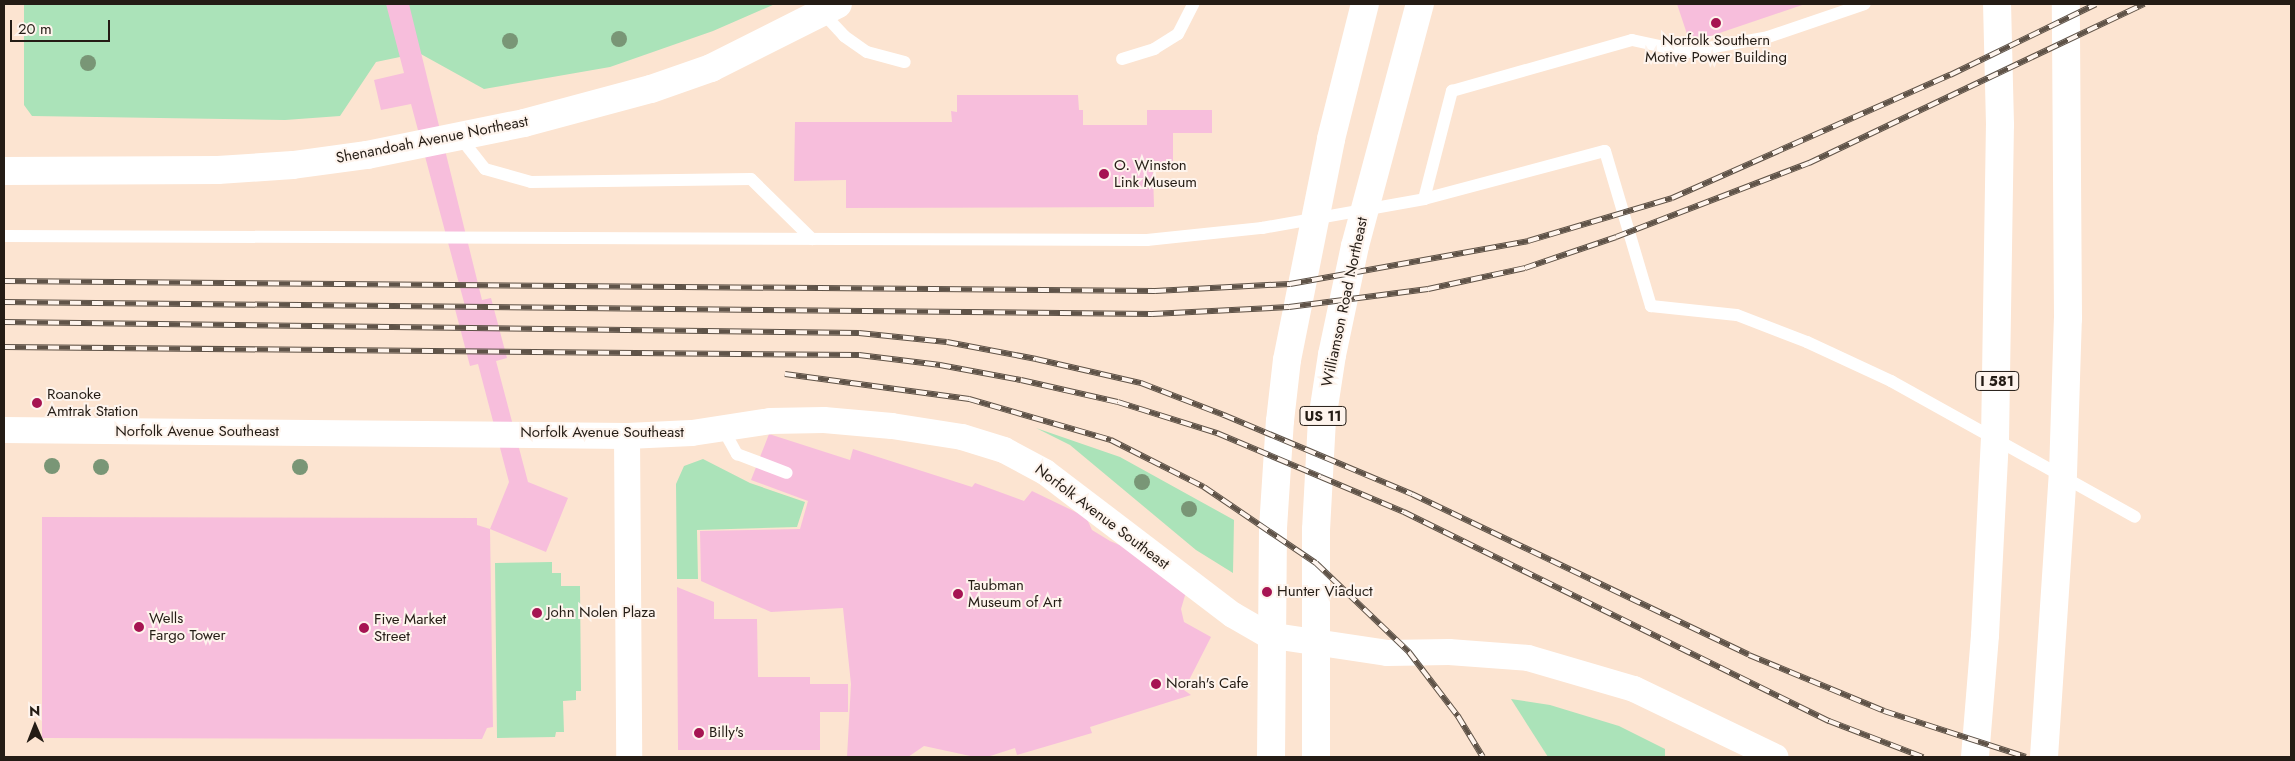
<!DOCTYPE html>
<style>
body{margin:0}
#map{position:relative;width:2295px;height:761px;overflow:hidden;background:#fce4d1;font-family:Jost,sans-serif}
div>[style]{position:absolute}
.green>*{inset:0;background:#abe3b9}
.building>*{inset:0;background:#f7bedc}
.lane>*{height:12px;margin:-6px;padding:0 6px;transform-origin:6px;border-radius:6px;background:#fff}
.street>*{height:26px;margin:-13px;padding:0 13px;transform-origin:13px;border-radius:13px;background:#fff}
.secondary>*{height:28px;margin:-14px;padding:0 14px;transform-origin:14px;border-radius:14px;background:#fff}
.primary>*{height:28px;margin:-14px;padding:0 14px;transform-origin:14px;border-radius:14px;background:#fff}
.highway>*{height:28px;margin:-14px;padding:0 14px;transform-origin:14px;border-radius:14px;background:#fff}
.rail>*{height:5.5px;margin-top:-2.75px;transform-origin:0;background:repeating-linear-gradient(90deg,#fef4ed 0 11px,#5f5348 0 22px);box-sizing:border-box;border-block:1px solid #5f5348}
.trees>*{width:16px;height:16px;margin:-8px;border-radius:50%;background:#799676}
.dots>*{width:14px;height:14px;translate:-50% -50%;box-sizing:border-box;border:2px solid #fef4ed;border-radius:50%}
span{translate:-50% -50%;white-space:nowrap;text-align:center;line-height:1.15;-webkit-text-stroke:4px #fef4ed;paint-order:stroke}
.shield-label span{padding:1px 4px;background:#fef4ed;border:1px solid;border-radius:4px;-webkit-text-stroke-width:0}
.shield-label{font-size:14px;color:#241c15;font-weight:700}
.poi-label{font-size:15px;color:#241c15}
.left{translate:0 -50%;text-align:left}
.street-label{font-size:15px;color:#241c15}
.frame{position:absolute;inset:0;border:5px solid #241c15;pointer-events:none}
.north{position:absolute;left:10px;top:701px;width:50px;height:50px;-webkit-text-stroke:4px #fef4ed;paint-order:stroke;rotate:359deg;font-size:14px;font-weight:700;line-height:20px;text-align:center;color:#241c15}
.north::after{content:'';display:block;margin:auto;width:18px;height:22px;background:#241c15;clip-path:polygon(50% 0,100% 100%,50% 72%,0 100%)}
.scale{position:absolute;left:10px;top:20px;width:100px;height:22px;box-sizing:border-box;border:2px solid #241c15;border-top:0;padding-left:6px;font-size:15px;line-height:18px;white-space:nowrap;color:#241c15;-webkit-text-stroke:4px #fef4ed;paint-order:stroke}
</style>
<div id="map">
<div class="green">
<div style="clip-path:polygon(24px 4px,775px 4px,713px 31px,610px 67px,484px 89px,419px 53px,376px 62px,340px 116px,285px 120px,32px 116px,24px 105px)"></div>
<div style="clip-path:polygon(1036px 428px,1120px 457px,1234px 520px,1233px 573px,1196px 550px,1070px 445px)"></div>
<div style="clip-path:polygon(703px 459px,750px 483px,805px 502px,797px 527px,697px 530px,698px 579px,677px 579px,676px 484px,684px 466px)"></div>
<div style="clip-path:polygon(552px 562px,552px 573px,561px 573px,561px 586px,580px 586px,581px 691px,576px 691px,576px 700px,563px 701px,564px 732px,556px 732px,555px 737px,497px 738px,495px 563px)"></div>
<div style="clip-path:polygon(1511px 699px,1550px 705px,1619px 726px,1665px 749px,1665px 757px,1548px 757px)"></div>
</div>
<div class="building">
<div style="clip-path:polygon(386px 4px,409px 4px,482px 300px,491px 298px,507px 358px,496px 361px,528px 482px,568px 498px,546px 552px,490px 529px,509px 482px,478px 364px,470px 366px,455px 309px,465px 306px,411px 104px,381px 110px,374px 80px,404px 73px)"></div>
<div style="clip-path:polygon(1677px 4px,1805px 4px,1690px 43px)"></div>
<div style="clip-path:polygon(957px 95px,1078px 95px,1079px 110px,1083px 110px,1083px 125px,1147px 125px,1147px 110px,1212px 110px,1212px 133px,1173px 133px,1173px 171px,1153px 171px,1154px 207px,846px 208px,846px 180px,794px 181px,795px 122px,952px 122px,951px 111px,957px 112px)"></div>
<div style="clip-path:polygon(769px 434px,850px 460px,853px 449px,972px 487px,975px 483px,1024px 501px,1032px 491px,1086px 517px,1092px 530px,1110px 541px,1191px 575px,1181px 609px,1184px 622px,1211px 637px,1184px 690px,1191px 695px,1090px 727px,1092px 733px,1017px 755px,1015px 748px,987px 757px,975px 757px,924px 746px,908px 757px,847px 757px,851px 684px,843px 608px,771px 612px,701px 581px,700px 531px,800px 529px,808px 501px,751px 480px)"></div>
<div style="clip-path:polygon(42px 517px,477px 518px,477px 525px,490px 529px,493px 727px,487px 728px,482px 739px,42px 738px)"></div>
<div style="clip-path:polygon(677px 587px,714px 602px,714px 619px,757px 619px,758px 677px,810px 677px,810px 684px,848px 684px,848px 712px,820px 712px,820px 750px,678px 750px)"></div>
</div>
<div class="lane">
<div style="left:821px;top:11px;width:34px;rotate:47deg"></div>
<div style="left:844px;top:36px;width:28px;rotate:35deg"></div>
<div style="left:867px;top:52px;width:39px;rotate:15deg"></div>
<div style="left:1122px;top:59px;width:34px;rotate:-17deg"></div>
<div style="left:1154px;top:49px;width:28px;rotate:-32deg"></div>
<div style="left:1178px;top:34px;width:34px;rotate:-63deg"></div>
<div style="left:459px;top:136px;width:42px;rotate:51.8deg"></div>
<div style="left:485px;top:169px;width:48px;rotate:15.8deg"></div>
<div style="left:531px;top:182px;width:220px;rotate:-0.8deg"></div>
<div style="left:751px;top:179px;width:86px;rotate:44.5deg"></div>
<div style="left:1424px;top:199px;width:187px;rotate:-14.9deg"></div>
<div style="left:1605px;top:151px;width:162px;rotate:73.5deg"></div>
<div style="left:1651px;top:306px;width:86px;rotate:6deg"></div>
<div style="left:1737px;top:315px;width:75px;rotate:21.1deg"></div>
<div style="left:1807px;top:342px;width:93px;rotate:24.9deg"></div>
<div style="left:1891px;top:381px;width:279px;rotate:29.1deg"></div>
<div style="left:4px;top:236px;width:1143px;rotate:0.2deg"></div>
<div style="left:1147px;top:240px;width:116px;rotate:-6deg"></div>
<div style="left:1262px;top:228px;width:165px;rotate:-10.1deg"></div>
<div style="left:1424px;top:199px;width:112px;rotate:-75.5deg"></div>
<div style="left:1452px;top:91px;width:187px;rotate:-15.8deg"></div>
<div style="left:1632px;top:40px;width:56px;rotate:12.3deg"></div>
<div style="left:1687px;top:52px;width:82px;rotate:-10.5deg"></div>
<div style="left:1768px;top:37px;width:102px;rotate:-18.8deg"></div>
<div style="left:723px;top:429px;width:29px;rotate:61deg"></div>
<div style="left:737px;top:454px;width:53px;rotate:20.8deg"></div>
</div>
<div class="street">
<div style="left:4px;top:430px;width:623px;rotate:0.55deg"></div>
<div style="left:627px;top:436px;width:65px;rotate:-2.6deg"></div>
<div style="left:692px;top:433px;width:79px;rotate:-8.7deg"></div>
<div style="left:770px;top:421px;width:54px;rotate:-1.1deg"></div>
<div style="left:824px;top:420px;width:68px;rotate:5deg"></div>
<div style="left:892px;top:426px;width:71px;rotate:8.9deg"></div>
<div style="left:962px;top:437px;width:44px;rotate:17.2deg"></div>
<div style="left:1004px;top:450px;width:47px;rotate:28.2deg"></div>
<div style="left:1045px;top:472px;width:236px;rotate:37.3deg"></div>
<div style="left:1233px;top:615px;width:39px;rotate:30deg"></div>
<div style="left:1267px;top:635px;width:121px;rotate:8.5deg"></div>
<div style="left:1387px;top:653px;width:62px;rotate:-0.9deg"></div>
<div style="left:1449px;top:652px;width:79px;rotate:4.3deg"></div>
<div style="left:1528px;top:658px;width:110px;rotate:16.3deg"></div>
<div style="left:1634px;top:689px;width:157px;rotate:25.7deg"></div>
<div style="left:627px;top:436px;width:321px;rotate:89.6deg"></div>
</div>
<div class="secondary">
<div style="left:4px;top:171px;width:214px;rotate:-0.3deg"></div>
<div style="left:218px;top:170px;width:75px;rotate:-3.8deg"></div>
<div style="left:293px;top:165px;width:75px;rotate:-7.7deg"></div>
<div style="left:367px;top:155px;width:160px;rotate:-11.5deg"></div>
<div style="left:524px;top:123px;width:131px;rotate:-15deg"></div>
<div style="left:651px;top:89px;width:64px;rotate:-19.3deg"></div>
<div style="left:711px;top:68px;width:142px;rotate:-26.7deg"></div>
</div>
<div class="primary">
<div style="left:1271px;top:757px;width:229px;rotate:-89.5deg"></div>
<div style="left:1273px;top:528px;width:107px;rotate:-86.3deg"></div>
<div style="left:1280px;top:421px;width:61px;rotate:-83.5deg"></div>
<div style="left:1287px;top:360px;width:225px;rotate:-78.7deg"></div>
<div style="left:1331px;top:139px;width:139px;rotate:-75.9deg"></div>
<div style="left:1316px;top:757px;width:227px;rotate:-90deg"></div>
<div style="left:1316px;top:530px;width:110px;rotate:-86.9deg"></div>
<div style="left:1322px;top:420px;width:66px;rotate:-81.3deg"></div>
<div style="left:1332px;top:355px;width:111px;rotate:-78.1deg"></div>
<div style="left:1355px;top:246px;width:251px;rotate:-75deg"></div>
</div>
<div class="highway">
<div style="left:1975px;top:757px;width:122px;rotate:-85.3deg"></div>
<div style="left:1985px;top:635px;width:195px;rotate:-87.1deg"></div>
<div style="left:1995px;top:440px;width:315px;rotate:-89.1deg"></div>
<div style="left:2000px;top:125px;width:121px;rotate:-91.4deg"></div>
<div style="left:2044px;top:757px;width:284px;rotate:-86.2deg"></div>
<div style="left:2063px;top:474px;width:155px;rotate:-88.2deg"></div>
<div style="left:2068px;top:319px;width:315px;rotate:-90.4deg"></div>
</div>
<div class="rail">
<div style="left:4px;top:281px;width:1151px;rotate:0.5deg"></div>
<div style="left:1155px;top:291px;width:135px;rotate:-3deg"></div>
<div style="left:1290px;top:284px;width:242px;rotate:-10.2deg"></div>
<div style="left:1528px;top:241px;width:150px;rotate:-16.6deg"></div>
<div style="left:1672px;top:198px;width:304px;rotate:-23.9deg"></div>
<div style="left:1950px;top:75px;width:162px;rotate:-25.9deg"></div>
<div style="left:4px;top:302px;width:1148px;rotate:0.6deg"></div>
<div style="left:1152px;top:314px;width:137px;rotate:-2.9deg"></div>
<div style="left:1289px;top:307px;width:140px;rotate:-7.4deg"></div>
<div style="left:1428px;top:289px;width:99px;rotate:-12.2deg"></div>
<div style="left:1525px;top:268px;width:96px;rotate:-18.8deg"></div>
<div style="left:1616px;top:237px;width:207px;rotate:-21deg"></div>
<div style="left:1809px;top:163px;width:371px;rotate:-25.4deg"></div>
<div style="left:4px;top:322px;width:855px;rotate:0.74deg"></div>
<div style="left:859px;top:333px;width:88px;rotate:5.8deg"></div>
<div style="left:947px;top:342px;width:91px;rotate:10.8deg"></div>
<div style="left:1036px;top:359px;width:108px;rotate:12.9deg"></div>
<div style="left:1141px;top:383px;width:89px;rotate:21.1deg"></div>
<div style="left:1224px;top:415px;width:204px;rotate:22.8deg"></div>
<div style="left:1412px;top:494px;width:373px;rotate:25.5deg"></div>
<div style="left:1749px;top:655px;width:146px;rotate:22.5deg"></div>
<div style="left:1884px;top:711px;width:149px;rotate:17.9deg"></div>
<div style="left:4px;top:347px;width:855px;rotate:0.54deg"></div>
<div style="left:859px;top:355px;width:82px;rotate:7deg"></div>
<div style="left:940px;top:365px;width:82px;rotate:10.5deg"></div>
<div style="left:1021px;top:380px;width:99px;rotate:12.8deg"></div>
<div style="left:1118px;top:402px;width:104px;rotate:17.4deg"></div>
<div style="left:1217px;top:433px;width:113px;rotate:22.9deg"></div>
<div style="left:1321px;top:477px;width:90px;rotate:22.9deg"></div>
<div style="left:1404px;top:512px;width:474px;rotate:26.2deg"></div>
<div style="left:1829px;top:721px;width:101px;rotate:21deg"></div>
<div style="left:785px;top:374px;width:186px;rotate:7.7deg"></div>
<div style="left:969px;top:399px;width:148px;rotate:16.1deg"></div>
<div style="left:1111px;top:440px;width:104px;rotate:26.8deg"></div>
<div style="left:1204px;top:487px;width:135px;rotate:34.2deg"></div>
<div style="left:1316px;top:563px;width:129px;rotate:43.7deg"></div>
<div style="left:1409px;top:652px;width:81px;rotate:52.6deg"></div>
<div style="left:1458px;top:716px;width:48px;rotate:58.6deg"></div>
</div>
<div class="trees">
<div style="left:619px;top:39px"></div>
<div style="left:510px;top:41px"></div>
<div style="left:88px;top:63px"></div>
<div style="left:52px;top:466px"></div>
<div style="left:101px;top:467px"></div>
<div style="left:300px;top:467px"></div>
<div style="left:1142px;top:482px"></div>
<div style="left:1189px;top:509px"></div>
</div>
<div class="dots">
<div style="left:1716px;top:23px;background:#a61452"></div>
<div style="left:1104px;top:174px;background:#a61452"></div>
<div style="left:37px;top:403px;background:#a61452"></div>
<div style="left:1267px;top:592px;background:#a61452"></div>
<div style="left:958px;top:594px;background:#a61452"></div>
<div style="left:537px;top:613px;background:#a61452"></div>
<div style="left:139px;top:627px;background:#a61452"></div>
<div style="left:364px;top:628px;background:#a61452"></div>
<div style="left:1156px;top:684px;background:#a61452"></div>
<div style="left:699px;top:733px;background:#a61452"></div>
</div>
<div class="shield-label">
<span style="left:1997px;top:381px">I 581</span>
<span style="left:1323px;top:416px">US 11</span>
</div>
<div class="poi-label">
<span style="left:1716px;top:49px">Norfolk Southern<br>Motive Power Building</span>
<span class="left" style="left:1114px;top:174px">O. Winston<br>Link Museum</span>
<span class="left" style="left:47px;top:403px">Roanoke<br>Amtrak Station</span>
<span class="left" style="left:968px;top:594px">Taubman<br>Museum of Art</span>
<span class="left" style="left:1277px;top:592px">Hunter Viaduct</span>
<span class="left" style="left:547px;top:613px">John Nolen Plaza</span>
<span class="left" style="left:149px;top:627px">Wells<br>Fargo Tower</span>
<span class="left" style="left:374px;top:628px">Five Market<br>Street</span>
<span class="left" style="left:1166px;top:684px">Norah's Cafe</span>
<span class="left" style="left:709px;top:733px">Billy's</span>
</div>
<div class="street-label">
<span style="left:432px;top:140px;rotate:-11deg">Shenandoah Avenue Northeast</span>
<span style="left:1345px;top:302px;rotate:-78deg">Williamson Road Northeast</span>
<span style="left:197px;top:432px">Norfolk Avenue Southeast</span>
<span style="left:602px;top:433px">Norfolk Avenue Southeast</span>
<span style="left:1102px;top:517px;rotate:37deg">Norfolk Avenue Southeast</span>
</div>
<div class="frame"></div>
<div class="north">N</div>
<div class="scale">20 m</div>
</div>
